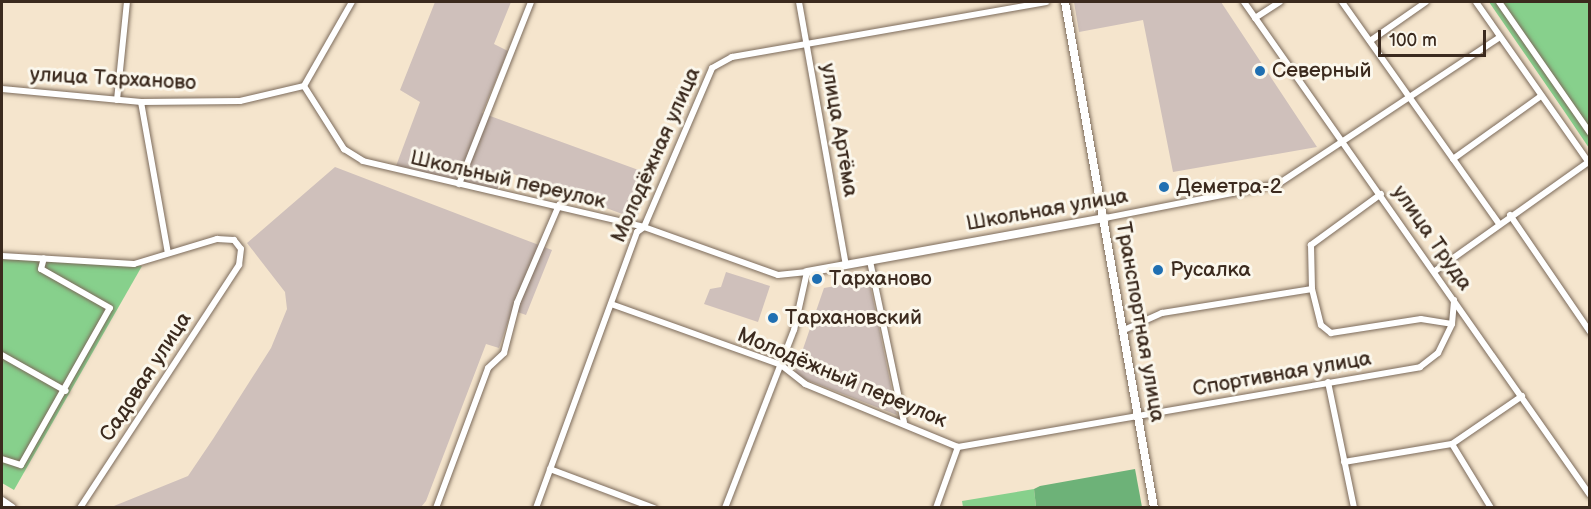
<!DOCTYPE html>
<meta charset="utf-8">
<style>
body{margin:0}
#map{position:relative;width:1591px;height:509px;overflow:hidden;background:#f5e5cd;font-family:"Balsamiq Sans",sans-serif}
div>[style]{position:absolute}
.industrial>*{inset:0;background:#cfc0bb}
.green>*{inset:0;background:#87d08c}
.forest>*{inset:0;background:#6db278}
.roads{filter:drop-shadow(0 0 2px #7c6b5b) drop-shadow(0 0 2px #7c6b5b)}
.street>*{height:6px;margin:-3px;padding:0 3px;transform-origin:3px;border-radius:3px;background:#fff}
.secondary>*{height:8px;margin:-4px;padding:0 4px;transform-origin:4px;border-radius:4px;background:#fff}
.dots>*{width:16px;height:16px;translate:-50% -50%;box-sizing:border-box;border:3px solid #fbf7ec;border-radius:50%}
span{translate:-50% -50%;white-space:nowrap;text-align:center;line-height:1.15;-webkit-text-stroke:6px #fbf7ec;paint-order:stroke}
.poi-label{font-size:21px;color:#3b2a1e}
.left{translate:0 -50%;text-align:left}
.street-label{font-size:21px;color:#3b2a1e}
.frame{position:absolute;inset:0;border:3px solid #3b2a1e;pointer-events:none}
.scale{position:absolute;left:1378px;top:30px;width:108px;height:27px;box-sizing:border-box;border:3px solid #3b2a1e;border-top:0;padding-left:8px;font-size:18px;line-height:21px;white-space:nowrap;color:#3b2a1e;-webkit-text-stroke:4px #fbf7ec;paint-order:stroke}
</style>
<div id="map">
<div class="industrial">
<div style="clip-path:polygon(435px 2px,511px 2px,494px 44px,508px 51px,482px 113px,655px 176px,636px 219px,505px 171px,497px 190px,396px 166px,420px 102px,400px 90px)"></div>
<div style="clip-path:polygon(1074px 2px,1221px 2px,1317px 147px,1173px 172px,1143px 20px,1079px 32px)"></div>
<div style="clip-path:polygon(335px 167px,552px 250px,526px 315px,512px 310px,499px 348px,486px 344px,426px 501px,421px 507px,109px 508px,188px 476px,213px 439px,271px 348px,287px 309px,285px 292px,247px 243px)"></div>
<div style="clip-path:polygon(726px 272px,770px 286px,758px 322px,704px 304px,710px 289px,721px 287px)"></div>
<div style="clip-path:polygon(869px 280px,897px 415px,794px 375px,824px 288px)"></div>
</div>
<div class="green">
<div style="clip-path:polygon(1489px 2px,1589px 2px,1589px 148px,1562px 108px)"></div>
<div style="clip-path:polygon(2px 259px,142px 266px,14px 490px,2px 483px)"></div>
<div style="clip-path:polygon(1034px 489px,1036px 507px,963px 507px,962px 501px)"></div>
</div>
<div class="forest">
<div style="clip-path:polygon(1135px 469px,1142px 507px,1036px 507px,1034px 489px,1040px 486px)"></div>
</div>
<div class="roads">
<div class="street">
<div style="left:799px;top:2px;width:267px;rotate:79.9deg"></div>
<div style="left:1244px;top:2px;width:602px;rotate:54.94deg"></div>
<div style="left:1342px;top:2px;width:272px;rotate:54.7deg"></div>
<div style="left:1476px;top:2px;width:198px;rotate:54.9deg"></div>
<div style="left:1499px;top:2px;width:160px;rotate:55.2deg"></div>
<div style="left:1255px;top:18px;width:30px;rotate:-33deg"></div>
<div style="left:1370px;top:41px;width:68px;rotate:-34.9deg"></div>
<div style="left:304px;top:86px;width:75px;rotate:57.6deg"></div>
<div style="left:344px;top:149px;width:22px;rotate:32deg"></div>
<div style="left:363px;top:161px;width:289px;rotate:13.2deg"></div>
<div style="left:644px;top:227px;width:142px;rotate:19.7deg"></div>
<div style="left:778px;top:275px;width:29px;rotate:-6deg"></div>
<div style="left:807px;top:272px;width:59px;rotate:102.6deg"></div>
<div style="left:794px;top:330px;width:191px;rotate:111.2deg"></div>
<div style="left:2px;top:89px;width:140px;rotate:5.3deg"></div>
<div style="left:141px;top:102px;width:99px;rotate:-0.6deg"></div>
<div style="left:240px;top:101px;width:66px;rotate:-13.2deg"></div>
<div style="left:304px;top:86px;width:97px;rotate:-60.3deg"></div>
<div style="left:117px;top:100px;width:99px;rotate:-84.2deg"></div>
<div style="left:141px;top:102px;width:153px;rotate:79.9deg"></div>
<div style="left:1453px;top:159px;width:108px;rotate:-35.6deg"></div>
<div style="left:459px;top:184px;width:196px;rotate:-68.4deg"></div>
<div style="left:1381px;top:194px;width:87px;rotate:143.9deg"></div>
<div style="left:1311px;top:245px;width:44px;rotate:88.7deg"></div>
<div style="left:1312px;top:289px;width:37px;rotate:76deg"></div>
<div style="left:1321px;top:325px;width:13px;rotate:39deg"></div>
<div style="left:1331px;top:333px;width:91px;rotate:-8.8deg"></div>
<div style="left:1421px;top:319px;width:31px;rotate:9deg"></div>
<div style="left:1510px;top:215px;width:142px;rotate:55.6deg"></div>
<div style="left:1105px;top:218px;width:176px;rotate:-11.1deg"></div>
<div style="left:1278px;top:184px;width:266px;rotate:-33.5deg"></div>
<div style="left:2px;top:256px;width:132px;rotate:3.5deg"></div>
<div style="left:134px;top:264px;width:87px;rotate:-16.8deg"></div>
<div style="left:217px;top:239px;width:17px;rotate:3deg"></div>
<div style="left:234px;top:240px;width:11px;rotate:52deg"></div>
<div style="left:241px;top:249px;width:16px;rotate:97deg"></div>
<div style="left:239px;top:265px;width:290px;rotate:123.2deg"></div>
<div style="left:870px;top:261px;width:165px;rotate:78.1deg"></div>
<div style="left:1435px;top:271px;width:190px;rotate:-35.4deg"></div>
<div style="left:611px;top:304px;width:181px;rotate:19.7deg"></div>
<div style="left:781px;top:365px;width:31px;rotate:38deg"></div>
<div style="left:805px;top:384px;width:165px;rotate:22.4deg"></div>
<div style="left:1124px;top:330px;width:42px;rotate:-24.1deg"></div>
<div style="left:1162px;top:313px;width:152px;rotate:-9.1deg"></div>
<div style="left:2px;top:355px;width:73px;rotate:29.4deg"></div>
<div style="left:1328px;top:382px;width:129px;rotate:78.3deg"></div>
<div style="left:1452px;top:444px;width:75px;rotate:58.6deg"></div>
<div style="left:958px;top:447px;width:469px;rotate:-9.8deg"></div>
<div style="left:1420px;top:367px;width:23px;rotate:-38deg"></div>
<div style="left:1438px;top:353px;width:32px;rotate:-64deg"></div>
<div style="left:1452px;top:324px;width:24px;rotate:-85deg"></div>
<div style="left:2px;top:459px;width:20px;rotate:18deg"></div>
<div style="left:21px;top:465px;width:180px;rotate:-60.5deg"></div>
<div style="left:110px;top:308px;width:79px;rotate:-150.5deg"></div>
<div style="left:41px;top:269px;width:11px;rotate:-75deg"></div>
<div style="left:1344px;top:462px;width:109px;rotate:-9.5deg"></div>
<div style="left:1452px;top:444px;width:85px;rotate:-34.4deg"></div>
<div style="left:550px;top:469px;width:111px;rotate:20.6deg"></div>
<div style="left:436px;top:508px;width:149px;rotate:-69.6deg"></div>
<div style="left:488px;top:368px;width:22px;rotate:-43deg"></div>
<div style="left:504px;top:353px;width:52px;rotate:-75.4deg"></div>
<div style="left:517px;top:303px;width:107px;rotate:-66.8deg"></div>
<div style="left:536px;top:508px;width:294px;rotate:-69.9deg"></div>
<div style="left:637px;top:232px;width:9px;rotate:-36deg"></div>
<div style="left:644px;top:227px;width:173px;rotate:-66.8deg"></div>
<div style="left:712px;top:68px;width:23px;rotate:-29deg"></div>
<div style="left:732px;top:57px;width:319px;rotate:-9.9deg"></div>
<div style="left:936px;top:508px;width:65px;rotate:-70.2deg"></div>
</div>
<div class="secondary">
<div style="left:1065px;top:2px;width:514px;rotate:80.02deg"></div>
<div style="left:807px;top:272px;width:303px;rotate:-10.3deg"></div>
<div style="left:2px;top:501px;width:12px;rotate:35deg"></div>
</div>
</div>
<div class="dots">
<div style="left:1260px;top:71px;background:#1f6fb2"></div>
<div style="left:1164px;top:187px;background:#1f6fb2"></div>
<div style="left:1158px;top:270px;background:#1f6fb2"></div>
<div style="left:817px;top:279px;background:#1f6fb2"></div>
<div style="left:773px;top:318px;background:#1f6fb2"></div>
</div>
<div class="poi-label">
<span class="left" style="left:1272px;top:71px">Северный</span>
<span class="left" style="left:1176px;top:187px">Деметра-2</span>
<span class="left" style="left:1170px;top:270px">Русалка</span>
<span class="left" style="left:829px;top:279px">Тарханово</span>
<span class="left" style="left:785px;top:318px">Тархановский</span>
</div>
<div class="street-label">
<span style="left:113px;top:79px;rotate:3deg">улица Тарханово</span>
<span style="left:839px;top:130px;rotate:80deg">улица Артёма</span>
<span style="left:656px;top:155px;rotate:-66deg">Молодёжная улица</span>
<span style="left:508px;top:180px;rotate:13deg">Школьный переулок</span>
<span style="left:1047px;top:210px;rotate:-10deg">Школьная улица</span>
<span style="left:1432px;top:238px;rotate:55deg">улица Труда</span>
<span style="left:1140px;top:322px;rotate:80deg">Транспортная улица</span>
<span style="left:1282px;top:374px;rotate:-10deg">Спортивная улица</span>
<span style="left:146px;top:377px;rotate:-57deg">Садовая улица</span>
<span style="left:842px;top:378px;rotate:23deg">Молодёжный переулок</span>
</div>
<div class="frame"></div>
<div class="scale">100 m</div>
</div>
